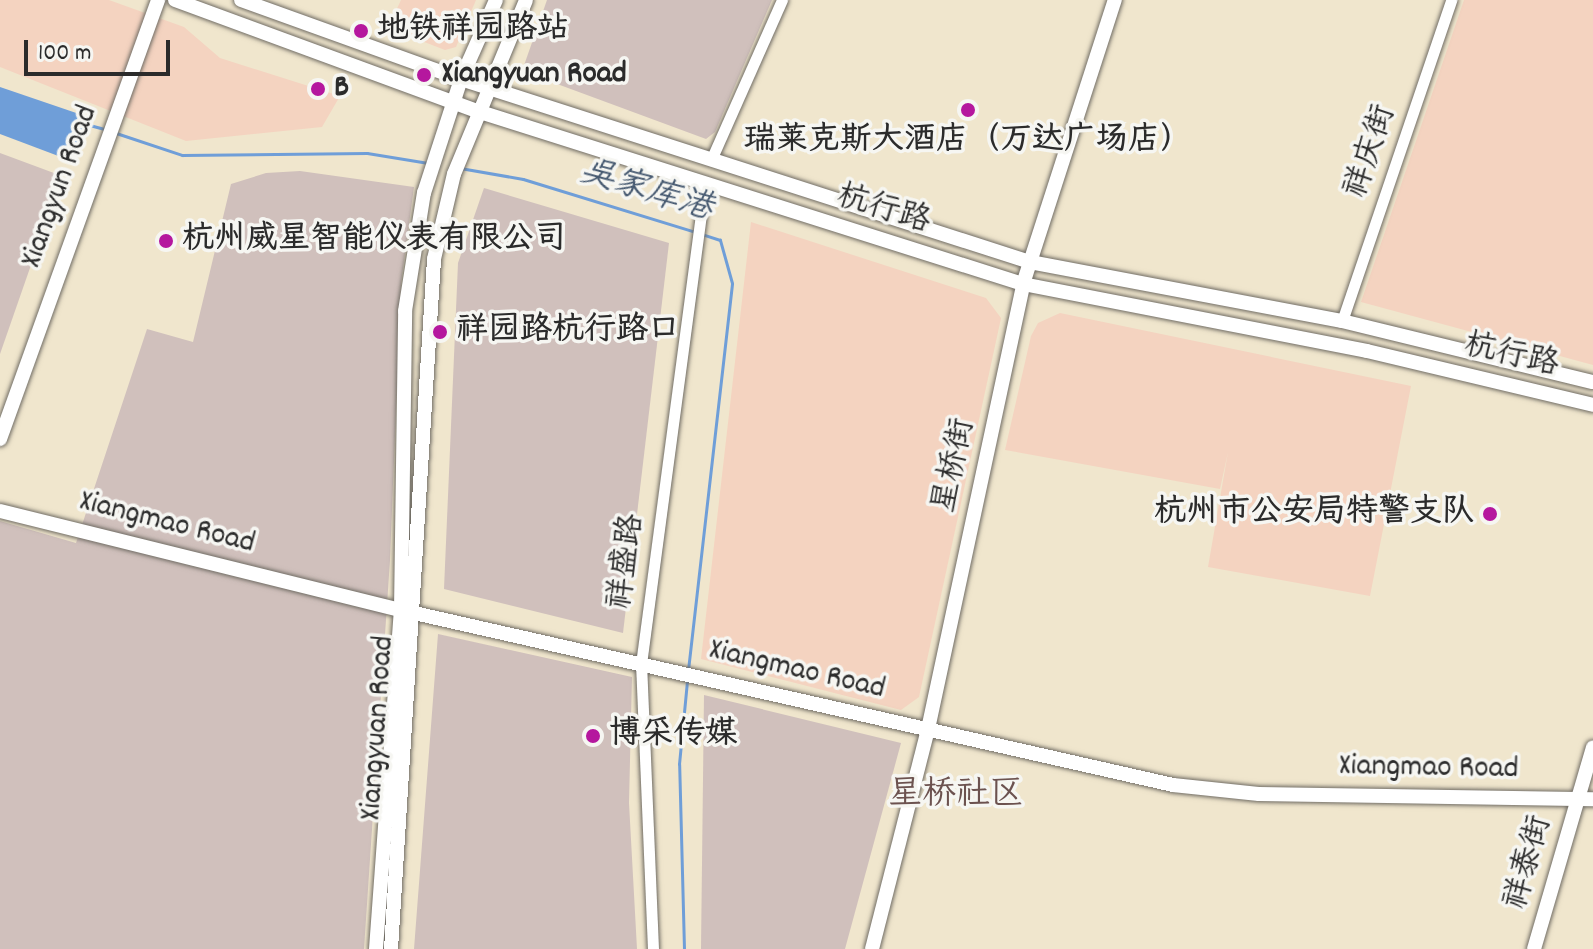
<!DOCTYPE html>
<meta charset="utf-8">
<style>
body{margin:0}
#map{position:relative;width:1593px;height:949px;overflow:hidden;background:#f0e6cd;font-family:Dekko,"LXGW WenKai TC",sans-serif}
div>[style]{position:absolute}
.built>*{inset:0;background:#f4d3c0}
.industrial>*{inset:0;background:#d0c0bc}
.water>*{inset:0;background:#6f9ed8}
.stream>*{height:3px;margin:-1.5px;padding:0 1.5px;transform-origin:1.5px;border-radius:1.5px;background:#6f9ed8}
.roads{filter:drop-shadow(0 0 2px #706c64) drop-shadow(0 0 2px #706c64)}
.minor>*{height:11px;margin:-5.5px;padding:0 5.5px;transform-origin:5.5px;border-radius:5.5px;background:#fff}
.tertiary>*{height:14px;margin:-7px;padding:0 7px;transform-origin:7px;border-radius:7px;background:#fff}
.secondary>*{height:14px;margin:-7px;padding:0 7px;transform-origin:7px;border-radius:7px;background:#fff}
.dots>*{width:22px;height:22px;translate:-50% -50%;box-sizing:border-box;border:4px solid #f6f6f2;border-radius:50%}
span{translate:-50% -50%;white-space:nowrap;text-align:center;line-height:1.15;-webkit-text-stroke:7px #f6f6f2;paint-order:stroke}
.poi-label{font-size:32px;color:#2b2b2b;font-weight:700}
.left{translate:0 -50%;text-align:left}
.right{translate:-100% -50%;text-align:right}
.street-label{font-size:32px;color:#2b2b2b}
.water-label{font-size:34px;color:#465970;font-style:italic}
.neighbourhood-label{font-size:34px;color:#6c524f}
.scale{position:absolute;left:24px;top:40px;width:146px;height:36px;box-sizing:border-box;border:4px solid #2b2b2b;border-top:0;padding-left:10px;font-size:24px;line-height:28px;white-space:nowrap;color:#2b2b2b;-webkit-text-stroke:6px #f6f6f2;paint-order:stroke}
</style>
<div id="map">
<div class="built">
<div style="clip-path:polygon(0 0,109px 0,184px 27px,220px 58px,340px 96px,322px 127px,186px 141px,0 67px)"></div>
<div style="clip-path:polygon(401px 0,476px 0,456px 47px,445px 50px,388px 28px)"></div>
<div style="clip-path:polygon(1464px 0,1593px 0,1593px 365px,1361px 302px)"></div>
<div style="clip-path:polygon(751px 222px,986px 298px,1001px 318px,919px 697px,901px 710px,701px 659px)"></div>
<div style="clip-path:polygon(1060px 313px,1411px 386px,1370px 596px,1208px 567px,1228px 452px,1220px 489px,1005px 450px,1031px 336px,1038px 323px)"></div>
</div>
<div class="industrial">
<div style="clip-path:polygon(547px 0,772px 0,715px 132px,706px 139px,522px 71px)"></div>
<div style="clip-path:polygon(0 153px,62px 176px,0 354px)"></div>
<div style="clip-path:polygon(300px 171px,414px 187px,401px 283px,390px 560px,364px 949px,0 949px,0 521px,76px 543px,147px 329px,193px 342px,231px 184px,266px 173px)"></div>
<div style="clip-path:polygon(484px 188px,669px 243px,623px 633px,444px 589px,458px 263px)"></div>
<div style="clip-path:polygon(438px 634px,632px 677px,629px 803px,637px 949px,414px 949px)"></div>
<div style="clip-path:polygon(704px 695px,901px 743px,845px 949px,701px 949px)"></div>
</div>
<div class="water">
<div style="clip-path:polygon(0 87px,88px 117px,69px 160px,0 134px)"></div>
</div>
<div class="stream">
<div style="left:82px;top:123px;width:24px;rotate:15deg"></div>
<div style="left:116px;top:133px;width:70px;rotate:18.4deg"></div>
<div style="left:182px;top:155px;width:185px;rotate:-0.6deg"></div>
<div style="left:367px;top:153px;width:62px;rotate:9.3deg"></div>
<div style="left:460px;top:168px;width:64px;rotate:9.9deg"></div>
<div style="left:523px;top:179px;width:180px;rotate:17.1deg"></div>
<div style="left:688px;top:670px;width:389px;rotate:-83.5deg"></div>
<div style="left:732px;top:283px;width:45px;rotate:-105.6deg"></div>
<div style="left:720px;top:240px;width:19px;rotate:-162deg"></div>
<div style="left:684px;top:949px;width:185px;rotate:-91.5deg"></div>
<div style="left:679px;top:764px;width:83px;rotate:-84.5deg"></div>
</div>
<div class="roads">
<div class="minor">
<div style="left:711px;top:160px;width:175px;rotate:-66.1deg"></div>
<div style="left:1342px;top:321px;width:339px;rotate:-71.2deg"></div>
<div style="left:653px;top:949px;width:285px;rotate:-92.4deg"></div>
<div style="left:641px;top:664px;width:484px;rotate:-82.4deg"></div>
</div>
<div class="tertiary">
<div style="left:0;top:439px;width:467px;rotate:-70.2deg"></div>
<div style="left:0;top:511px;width:413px;rotate:13.9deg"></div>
<div style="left:401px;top:610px;width:792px;rotate:12.77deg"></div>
<div style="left:1173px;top:785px;width:86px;rotate:6deg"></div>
<div style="left:1259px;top:794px;width:334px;rotate:0.9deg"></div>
<div style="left:872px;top:949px;width:227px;rotate:-75.7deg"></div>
<div style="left:928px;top:729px;width:455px;rotate:-77.9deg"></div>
<div style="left:1023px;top:284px;width:299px;rotate:-72.1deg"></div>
<div style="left:1534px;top:949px;width:210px;rotate:-73.7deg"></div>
</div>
<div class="secondary">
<div style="left:175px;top:0;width:322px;rotate:20.2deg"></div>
<div style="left:477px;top:111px;width:573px;rotate:17.58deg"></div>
<div style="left:1023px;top:284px;width:350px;rotate:11deg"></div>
<div style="left:1367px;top:351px;width:232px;rotate:13.4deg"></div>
<div style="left:241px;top:0;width:234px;rotate:19.8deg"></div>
<div style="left:461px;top:79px;width:598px;rotate:17.83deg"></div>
<div style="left:1030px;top:262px;width:318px;rotate:10.7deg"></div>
<div style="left:1342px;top:321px;width:258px;rotate:13.7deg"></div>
<div style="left:376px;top:949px;width:340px;rotate:-85.8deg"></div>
<div style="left:401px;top:610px;width:299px;rotate:-89.2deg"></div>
<div style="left:405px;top:311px;width:120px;rotate:-80.9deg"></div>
<div style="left:424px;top:193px;width:120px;rotate:-72deg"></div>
<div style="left:461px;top:79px;width:86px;rotate:-66.1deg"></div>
<div style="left:391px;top:949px;width:691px;rotate:-86.43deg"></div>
<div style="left:434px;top:259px;width:87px;rotate:-76.8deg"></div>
<div style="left:454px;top:174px;width:188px;rotate:-67.5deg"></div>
</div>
</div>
<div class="dots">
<div style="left:361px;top:31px;background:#b5179e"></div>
<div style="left:424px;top:75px;background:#b5179e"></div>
<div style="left:318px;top:89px;background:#b5179e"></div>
<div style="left:968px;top:110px;background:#b5179e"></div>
<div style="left:166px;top:241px;background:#b5179e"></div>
<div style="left:440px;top:332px;background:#b5179e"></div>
<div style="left:1490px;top:514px;background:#b5179e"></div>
<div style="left:593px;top:736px;background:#b5179e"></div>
</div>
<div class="poi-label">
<span class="left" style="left:377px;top:31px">地铁祥园路站</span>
<span class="left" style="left:442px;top:75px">Xiangyuan Road</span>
<span class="left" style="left:334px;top:89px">B</span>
<span style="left:968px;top:142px">瑞莱克斯大酒店（万达广场店）</span>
<span class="left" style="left:182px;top:241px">杭州威星智能仪表有限公司</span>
<span class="left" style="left:456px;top:332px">祥园路杭行路口</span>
<span class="right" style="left:1474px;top:514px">杭州市公安局特警支队</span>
<span class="left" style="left:609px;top:736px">博采传媒</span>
</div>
<div class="street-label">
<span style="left:1372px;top:152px;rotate:-71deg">祥庆街</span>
<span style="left:61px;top:187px;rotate:-70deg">Xiangyun Road</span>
<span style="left:883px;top:211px;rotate:17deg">杭行路</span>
<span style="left:1511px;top:357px;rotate:13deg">杭行路</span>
<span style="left:956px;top:466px;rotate:-78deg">星桥街</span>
<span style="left:167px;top:524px;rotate:14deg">Xiangmao Road</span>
<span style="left:628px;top:562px;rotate:-82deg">祥盛路</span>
<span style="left:797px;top:671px;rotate:13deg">Xiangmao Road</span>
<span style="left:379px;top:728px;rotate:-86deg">Xiangyuan Road</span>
<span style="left:1429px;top:769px;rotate:1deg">Xiangmao Road</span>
<span style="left:1530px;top:863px;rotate:-74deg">祥泰街</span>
</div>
<div class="water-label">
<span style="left:646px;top:192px;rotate:17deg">吴家库港</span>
</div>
<div class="neighbourhood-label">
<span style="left:956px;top:797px">星桥社区</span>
</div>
<div class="scale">100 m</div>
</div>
